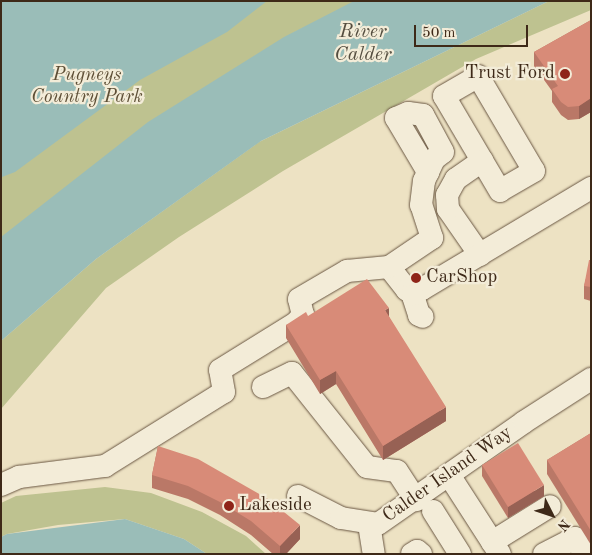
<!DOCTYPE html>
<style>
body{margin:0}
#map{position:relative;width:592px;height:555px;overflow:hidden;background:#ede2c3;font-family:"Old Standard TT",serif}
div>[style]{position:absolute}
.green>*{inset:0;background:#bec290}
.water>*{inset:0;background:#9abdb8}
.roads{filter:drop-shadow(0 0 1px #6a5743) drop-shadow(0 0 1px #6a5743)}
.minor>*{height:22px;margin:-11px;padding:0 11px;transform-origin:11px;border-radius:11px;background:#f3ecd8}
.wall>*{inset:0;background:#ba7867}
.shaded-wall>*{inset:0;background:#976154}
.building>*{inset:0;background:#d88b78}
.dots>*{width:14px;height:14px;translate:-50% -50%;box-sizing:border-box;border:2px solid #f3ecd8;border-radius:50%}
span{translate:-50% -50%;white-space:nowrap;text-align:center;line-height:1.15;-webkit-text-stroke:4.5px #f3ecd8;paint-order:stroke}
.poi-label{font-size:19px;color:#3e2918}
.right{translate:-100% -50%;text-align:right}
.left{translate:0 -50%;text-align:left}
.park-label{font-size:19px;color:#5e4f36;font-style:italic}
.street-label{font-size:19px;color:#3e2918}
.water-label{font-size:20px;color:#554e40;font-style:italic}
.frame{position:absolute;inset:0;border:2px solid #3e2918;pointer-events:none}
.north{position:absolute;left:527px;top:490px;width:50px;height:50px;-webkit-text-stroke:4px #f3ecd8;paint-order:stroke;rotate:131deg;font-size:14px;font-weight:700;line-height:20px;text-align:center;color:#3e2918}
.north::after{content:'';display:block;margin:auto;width:18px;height:22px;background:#3e2918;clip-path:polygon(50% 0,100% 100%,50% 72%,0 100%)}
.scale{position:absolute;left:414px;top:25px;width:114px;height:22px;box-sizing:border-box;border:2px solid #3e2918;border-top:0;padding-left:6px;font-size:15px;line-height:18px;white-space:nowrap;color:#3e2918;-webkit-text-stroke:4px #f3ecd8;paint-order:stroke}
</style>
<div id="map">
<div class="green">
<div style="clip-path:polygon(1px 1px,358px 1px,293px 33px,1px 263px)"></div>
<div style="clip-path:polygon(549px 1px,591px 1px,591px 10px,476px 59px,283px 171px,179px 237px,106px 288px,1px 409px,1px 341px,96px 259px,259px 142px)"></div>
<div style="clip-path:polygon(105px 487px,151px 493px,202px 512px,246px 536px,266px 554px,207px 554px,184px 539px,125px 519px,58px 525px,7px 534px,1px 537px,1px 503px,16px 496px)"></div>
</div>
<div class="water">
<div style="clip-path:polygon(1px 1px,267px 1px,227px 32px,140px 80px,15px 172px,2px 177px)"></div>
<div style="clip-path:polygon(354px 1px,549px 1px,261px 141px,96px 259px,1px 341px,1px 237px,148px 122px,284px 37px)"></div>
<div style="clip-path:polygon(125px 519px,184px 539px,207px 554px,1px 554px,1px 537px,7px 534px)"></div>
</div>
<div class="roads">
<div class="minor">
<div style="left:478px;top:76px;width:110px;rotate:59.5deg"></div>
<div style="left:534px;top:171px;width:39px;rotate:150deg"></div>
<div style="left:500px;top:191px;width:110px;rotate:-120.5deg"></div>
<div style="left:444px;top:96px;width:39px;rotate:-30deg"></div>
<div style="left:480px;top:255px;width:56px;rotate:-124.8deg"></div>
<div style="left:448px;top:209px;width:14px;rotate:-94deg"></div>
<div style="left:447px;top:195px;width:18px;rotate:-61deg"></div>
<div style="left:456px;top:179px;width:32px;rotate:-35deg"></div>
<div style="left:389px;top:267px;width:29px;rotate:52deg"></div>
<div style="left:407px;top:290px;width:15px;rotate:-4deg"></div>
<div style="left:422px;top:289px;width:197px;rotate:-30.9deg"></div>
<div style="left:414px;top:290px;width:6px;rotate:99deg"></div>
<div style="left:413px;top:296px;width:20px;rotate:72deg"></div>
<div style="left:419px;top:315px;width:4px;rotate:27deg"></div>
<div style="left:263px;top:387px;width:32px;rotate:-26deg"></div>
<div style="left:292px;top:373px;width:120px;rotate:51.4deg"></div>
<div style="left:367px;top:467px;width:30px;rotate:8deg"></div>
<div style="left:397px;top:471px;width:35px;rotate:57deg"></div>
<div style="left:449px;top:475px;width:94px;rotate:57.2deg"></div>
<div style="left:1px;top:485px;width:20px;rotate:-24deg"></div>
<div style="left:19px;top:477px;width:87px;rotate:-7.3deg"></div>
<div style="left:105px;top:466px;width:140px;rotate:-31.9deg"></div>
<div style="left:224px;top:392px;width:22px;rotate:-100deg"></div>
<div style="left:220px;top:370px;width:89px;rotate:-31.7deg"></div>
<div style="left:296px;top:323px;width:11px;rotate:-49deg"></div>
<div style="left:303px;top:315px;width:16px;rotate:-104deg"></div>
<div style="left:299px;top:299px;width:56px;rotate:-30.3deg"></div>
<div style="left:347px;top:271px;width:42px;rotate:-5.4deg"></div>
<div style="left:389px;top:267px;width:52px;rotate:-34deg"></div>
<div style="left:432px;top:238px;width:35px;rotate:-108deg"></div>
<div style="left:421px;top:205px;width:24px;rotate:-83deg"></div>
<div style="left:424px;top:181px;width:10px;rotate:-66deg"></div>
<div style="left:428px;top:172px;width:14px;rotate:-65deg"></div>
<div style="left:434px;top:159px;width:11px;rotate:-38deg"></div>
<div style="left:443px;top:152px;width:42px;rotate:-118.4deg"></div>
<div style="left:423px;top:115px;width:15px;rotate:-172deg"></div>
<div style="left:408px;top:113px;width:13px;rotate:157deg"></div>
<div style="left:396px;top:118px;width:63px;rotate:59.3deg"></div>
<div style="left:298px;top:496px;width:48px;rotate:27.1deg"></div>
<div style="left:341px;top:518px;width:37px;rotate:9deg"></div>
<div style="left:378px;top:524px;width:178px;rotate:-34.9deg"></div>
<div style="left:524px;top:422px;width:80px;rotate:-32.7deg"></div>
<div style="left:433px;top:511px;width:51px;rotate:57.9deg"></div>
<div style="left:369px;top:524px;width:30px;rotate:81deg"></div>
<div style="left:492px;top:542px;width:68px;rotate:-31.8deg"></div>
<div style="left:412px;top:554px;width:6px;rotate:-31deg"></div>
<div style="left:417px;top:551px;width:5px;rotate:37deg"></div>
<div style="left:544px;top:554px;width:35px;rotate:-27deg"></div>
<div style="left:575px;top:538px;width:19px;rotate:58deg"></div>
</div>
</div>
<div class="wall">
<div style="clip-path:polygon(591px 20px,591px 112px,579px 119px,568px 120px,561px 115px,552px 102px,552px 91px,534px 66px,534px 52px)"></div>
<div style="clip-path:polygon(591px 260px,591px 301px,584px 299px,584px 286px)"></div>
<div style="clip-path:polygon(308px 316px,389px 317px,446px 421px,383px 460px,336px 384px,320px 394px,286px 338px,286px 325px)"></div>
<div style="clip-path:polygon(591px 433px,591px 545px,547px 474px,547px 460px)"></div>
<div style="clip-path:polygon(158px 446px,300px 539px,286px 554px,273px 554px,251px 535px,220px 515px,188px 499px,152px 488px,152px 475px)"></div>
<div style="clip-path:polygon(482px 465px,544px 496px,508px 518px,482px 476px)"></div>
</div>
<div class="shaded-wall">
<div style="clip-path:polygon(591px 98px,591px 112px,579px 119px,579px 106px)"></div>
<div style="clip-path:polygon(389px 308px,389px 321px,385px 310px)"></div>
<div style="clip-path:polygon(336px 371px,336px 384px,320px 394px,320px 380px)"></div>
<div style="clip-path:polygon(446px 407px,446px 421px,383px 460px,383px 446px)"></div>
<div style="clip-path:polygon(544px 485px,544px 496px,508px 518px,508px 507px)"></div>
<div style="clip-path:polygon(300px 525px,300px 539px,286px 554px,280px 554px,280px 546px)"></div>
</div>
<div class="building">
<div style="clip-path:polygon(591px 20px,591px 98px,579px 106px,568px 107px,561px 102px,552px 89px,558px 86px,534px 52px)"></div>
<div style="clip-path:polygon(589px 260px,591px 260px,591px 287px,584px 286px)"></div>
<div style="clip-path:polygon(367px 279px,389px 308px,385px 310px,446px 407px,383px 446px,336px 371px,320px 380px,286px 325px,306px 312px,308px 316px)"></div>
<div style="clip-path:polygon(591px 433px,591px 531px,547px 460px)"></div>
<div style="clip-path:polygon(518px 443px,544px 485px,508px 507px,482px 465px)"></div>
<div style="clip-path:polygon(158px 446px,198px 459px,268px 499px,300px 525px,280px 546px,251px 521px,220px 502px,188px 486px,152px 475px)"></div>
</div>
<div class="dots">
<div style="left:565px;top:74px;background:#8f2418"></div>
<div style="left:416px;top:278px;background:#8f2418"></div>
<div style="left:229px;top:506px;background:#8f2418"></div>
</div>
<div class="poi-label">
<span class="right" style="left:555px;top:74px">Trust Ford</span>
<span class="left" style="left:426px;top:278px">CarShop</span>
<span class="left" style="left:239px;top:506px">Lakeside</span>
</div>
<div class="park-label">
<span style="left:87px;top:87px">Pugneys<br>Country Park</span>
</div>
<div class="street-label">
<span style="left:448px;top:475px;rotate:-35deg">Calder Island Way</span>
</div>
<div class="water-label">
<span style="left:363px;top:44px">River<br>Calder</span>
</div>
<div class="frame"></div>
<div class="north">N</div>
<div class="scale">50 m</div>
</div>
